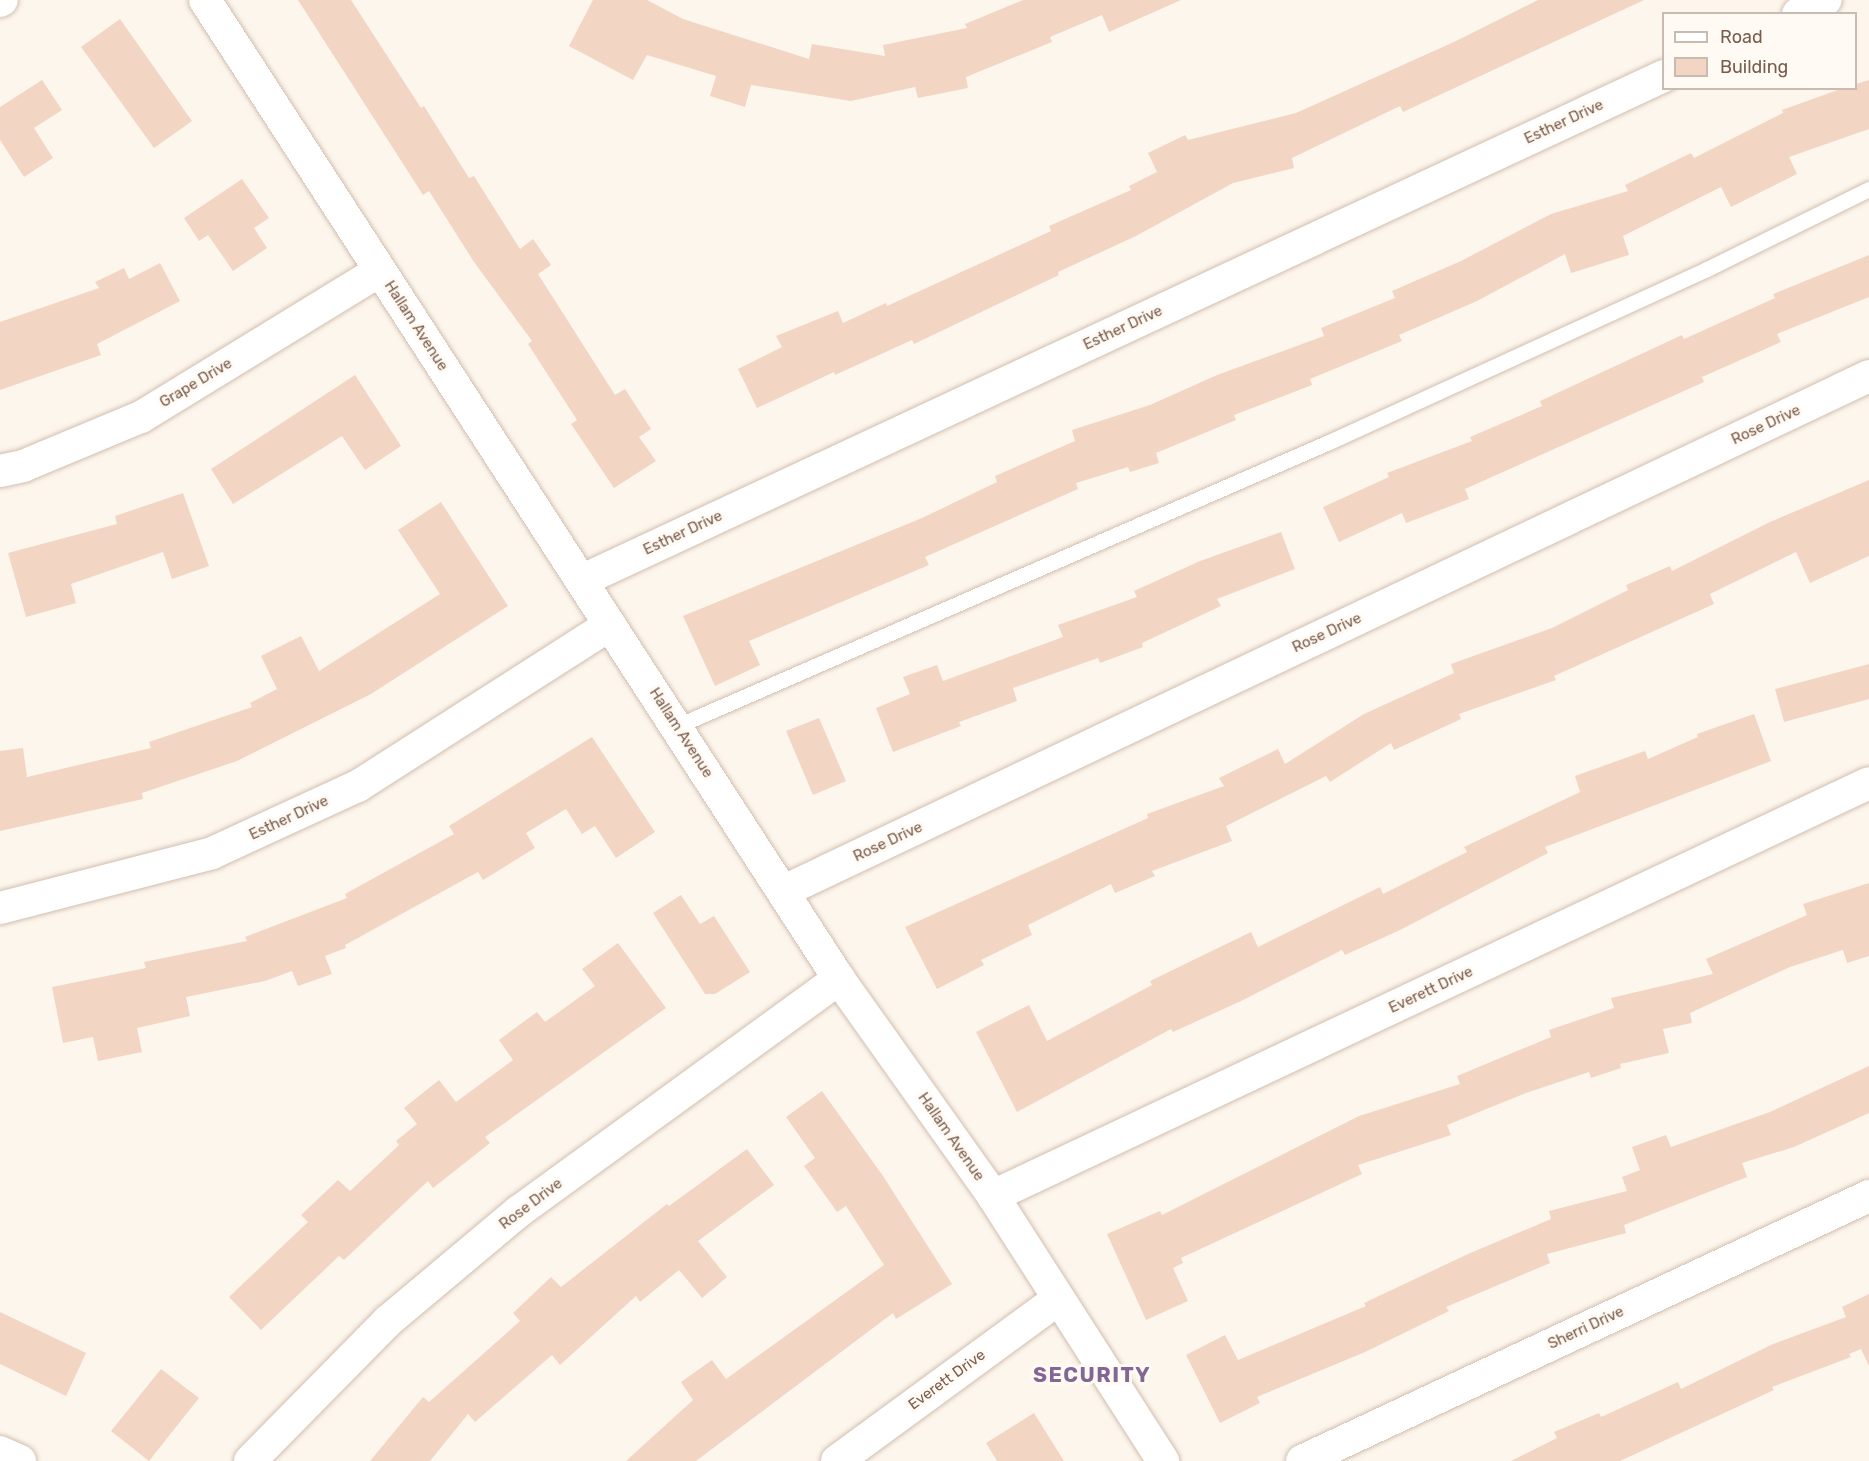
<!DOCTYPE html>
<style>
body{margin:0}
#map{position:relative;width:1869px;height:1461px;overflow:hidden;background:#fdf6ec;font-family:Rubik,sans-serif}
div>[style]{position:absolute}
.building>*{inset:0;background:#f3d5c3}
.roads{filter:drop-shadow(0 0 2px #d1beb0) drop-shadow(0 0 2px #d1beb0)}
.lane>*{height:15px;margin:-7.5px;padding:0 7.5px;transform-origin:7.5px;border-radius:7.5px;background:#fff}
.street>*{height:32px;margin:-16px;padding:0 16px;transform-origin:16px;border-radius:16px;background:#fff}
span{translate:-50% -50%;white-space:nowrap;text-align:center;line-height:1.15;-webkit-text-stroke:6px #fffaf3;paint-order:stroke}
.street-label{font-size:15px;color:#7a5c4d}
.district-label{font-size:21px;color:#846695;font-weight:700;letter-spacing:1.5px}
.legend{position:absolute;left:1662px;top:12px;width:195px;height:78px;box-sizing:border-box;background:#fffaf3;border:2px solid #cabbb1;margin:0;padding:8px 10px;list-style:none;font-size:18px;color:#7a5c4d}
.legend li{display:flex;align-items:center;gap:12px;height:30px}
.legend b{width:30px;border:2px solid #cabbb1}
</style>
<div id="map">
<div class="building">
<div style="clip-path:polygon(298px 0,351px 0,421px 108px,424px 106px,469px 178px,474px 176px,520px 249px,533px 239px,551px 265px,538px 274px,615px 395px,625px 389px,651px 429px,639px 437px,656px 461px,614px 488px,571px 424px,577px 420px,528px 344px,532px 341px,474px 262px,429px 191px,423px 195px)"></div>
<div style="clip-path:polygon(593px 0,647px 0,683px 19px,809px 59px,812px 44px,885px 56px,883px 45px,967px 28px,965px 24px,1023px 0,1181px 0,1109px 32px,1102px 15px,1050px 37px,1052px 42px,966px 77px,968px 88px,918px 98px,915px 87px,851px 101px,751px 85px,745px 107px,710px 96px,716px 76px,647px 55px,633px 80px,569px 46px)"></div>
<div style="clip-path:polygon(1538px 0,1644px 0,1403px 112px,1400px 106px,1292px 158px,1294px 168px,1233px 183px,1136px 236px,1058px 272px,1059px 275px,914px 344px,912px 340px,835px 375px,834px 372px,757px 408px,738px 369px,782px 347px,776px 336px,838px 311px,843px 323px,886px 303px,887px 306px,1051px 231px,1049px 226px,1131px 190px,1129px 186px,1157px 172px,1148px 153px,1185px 135px,1188px 140px,1296px 113px,1456px 41px)"></div>
<div style="clip-path:polygon(120px 19px,192px 121px,154px 148px,81px 47px)"></div>
<div style="clip-path:polygon(42px 80px,62px 110px,34px 128px,53px 158px,24px 177px,0 140px,0 107px)"></div>
<div style="clip-path:polygon(1869px 80px,1869px 129px,1789px 157px,1797px 174px,1731px 207px,1721px 187px,1623px 236px,1629px 255px,1571px 273px,1565px 254px,1477px 301px,1399px 335px,1402px 341px,1310px 379px,1312px 385px,1234px 415px,1236px 420px,1156px 453px,1159px 463px,1130px 472px,1128px 467px,1076px 483px,1078px 489px,925px 557px,929px 565px,749px 641px,760px 665px,715px 686px,683px 616px,922px 518px,997px 482px,995px 476px,1075px 441px,1072px 430px,1150px 405px,1217px 375px,1324px 336px,1321px 328px,1395px 298px,1392px 291px,1461px 261px,1551px 214px,1628px 191px,1625px 185px,1691px 153px,1694px 158px,1783px 113px,1782px 110px,1843px 88px,1856px 88px,1856px 84px)"></div>
<div style="clip-path:polygon(242px 179px,269px 218px,254px 228px,267px 248px,233px 271px,208px 235px,199px 241px,184px 218px)"></div>
<div style="clip-path:polygon(1869px 255px,1869px 297px,1777px 334px,1781px 342px,1702px 377px,1704px 382px,1465px 489px,1469px 499px,1406px 523px,1402px 513px,1339px 542px,1323px 507px,1389px 477px,1387px 473px,1472px 441px,1470px 437px,1542px 406px,1540px 401px,1682px 335px,1684px 339px,1775px 298px,1773px 294px)"></div>
<div style="clip-path:polygon(160px 263px,180px 301px,97px 344px,101px 355px,0 390px,0 322px,99px 288px,95px 282px,124px 268px,129px 279px)"></div>
<div style="clip-path:polygon(355px 375px,401px 446px,365px 470px,342px 436px,233px 504px,211px 469px)"></div>
<div style="clip-path:polygon(1869px 480px,1869px 556px,1810px 583px,1796px 552px,1710px 594px,1714px 604px,1554px 676px,1556px 680px,1459px 714px,1461px 719px,1394px 750px,1391px 743px,1330px 782px,1326px 776px,1226px 826px,1232px 841px,1152px 871px,1155px 876px,1115px 893px,1111px 884px,1028px 925px,1032px 935px,981px 960px,984px 965px,937px 989px,905px 927px,1148px 818px,1147px 814px,1224px 786px,1219px 778px,1278px 749px,1285px 764px,1364px 714px,1454px 673px,1451px 664px,1552px 628px,1628px 590px,1626px 585px,1670px 566px,1672px 571px,1770px 522px)"></div>
<div style="clip-path:polygon(183px 493px,209px 566px,172px 579px,163px 552px,71px 584px,76px 603px,26px 617px,8px 553px,117px 524px,115px 516px)"></div>
<div style="clip-path:polygon(441px 502px,508px 606px,371px 694px,237px 761px,142px 793px,143px 799px,0 831px,0 751px,23px 748px,27px 777px,151px 748px,149px 742px,252px 707px,250px 703px,277px 689px,261px 656px,301px 636px,319px 671px,440px 594px,398px 530px)"></div>
<div style="clip-path:polygon(1281px 532px,1295px 569px,1217px 599px,1221px 606px,1142px 643px,1143px 647px,1100px 663px,1098px 658px,1013px 688px,1017px 701px,959px 722px,961px 726px,893px 752px,876px 708px,910px 694px,903px 677px,937px 665px,943px 681px,1063px 637px,1058px 625px,1137px 597px,1134px 591px,1200px 561px)"></div>
<div style="clip-path:polygon(1869px 664px,1869px 699px,1784px 722px,1775px 689px)"></div>
<div style="clip-path:polygon(1754px 714px,1771px 761px,1545px 847px,1548px 853px,1400px 930px,1345px 955px,1342px 950px,1241px 1001px,1173px 1032px,1171px 1029px,1017px 1112px,976px 1032px,1029px 1005px,1047px 1041px,1152px 985px,1150px 981px,1251px 932px,1258px 947px,1380px 887px,1383px 894px,1467px 852px,1464px 847px,1580px 792px,1575px 776px,1645px 751px,1648px 759px,1698px 737px,1697px 734px)"></div>
<div style="clip-path:polygon(819px 718px,846px 781px,813px 795px,786px 731px)"></div>
<div style="clip-path:polygon(592px 737px,655px 832px,616px 858px,595px 826px,582px 834px,566px 809px,526px 833px,535px 848px,483px 880px,478px 872px,345px 945px,346px 948px,325px 956px,332px 974px,298px 986px,292px 971px,265px 981px,186px 997px,190px 1016px,137px 1028px,142px 1052px,98px 1061px,93px 1037px,63px 1043px,52px 987px,146px 968px,144px 962px,247px 941px,245px 937px,347px 898px,345px 894px,454px 834px,449px 826px)"></div>
<div style="clip-path:polygon(1869px 883px,1869px 956px,1847px 963px,1843px 950px,1790px 967px,1690px 1013px,1692px 1023px,1663px 1029px,1669px 1053px,1620px 1064px,1621px 1068px,1591px 1078px,1589px 1072px,1526px 1093px,1447px 1125px,1451px 1135px,1358px 1165px,1362px 1174px,1181px 1258px,1183px 1263px,1173px 1268px,1188px 1301px,1146px 1320px,1107px 1234px,1160px 1211px,1162px 1215px,1359px 1116px,1460px 1084px,1457px 1076px,1551px 1037px,1549px 1030px,1614px 1008px,1611px 998px,1713px 974px,1706px 959px,1807px 915px,1803px 904px)"></div>
<div style="clip-path:polygon(681px 895px,700px 924px,714px 916px,750px 972px,715px 994px,705px 994px,653px 913px)"></div>
<div style="clip-path:polygon(618px 943px,666px 1008px,485px 1137px,490px 1143px,433px 1188px,428px 1181px,344px 1260px,339px 1256px,261px 1330px,229px 1297px,308px 1222px,301px 1215px,338px 1180px,350px 1191px,399px 1145px,396px 1141px,417px 1124px,404px 1108px,439px 1080px,456px 1102px,513px 1060px,499px 1040px,537px 1012px,545px 1022px,595px 986px,582px 969px)"></div>
<div style="clip-path:polygon(1869px 1066px,1869px 1113px,1794px 1147px,1742px 1163px,1747px 1177px,1624px 1225px,1626px 1233px,1547px 1254px,1550px 1263px,1446px 1307px,1449px 1311px,1365px 1352px,1257px 1397px,1260px 1403px,1220px 1423px,1186px 1355px,1225px 1335px,1238px 1360px,1366px 1306px,1364px 1303px,1468px 1254px,1551px 1219px,1549px 1211px,1627px 1191px,1622px 1177px,1640px 1170px,1632px 1147px,1666px 1135px,1671px 1147px,1770px 1112px)"></div>
<div style="clip-path:polygon(822px 1091px,883px 1176px,952px 1284px,896px 1319px,893px 1313px,696px 1461px,626px 1461px,693px 1400px,681px 1382px,712px 1360px,726px 1379px,884px 1265px,846px 1206px,837px 1212px,804px 1166px,815px 1158px,786px 1117px)"></div>
<div style="clip-path:polygon(747px 1149px,774px 1185px,698px 1241px,727px 1277px,702px 1298px,679px 1270px,640px 1302px,636px 1296px,560px 1365px,552px 1355px,475px 1422px,468px 1414px,430px 1461px,370px 1461px,423px 1397px,429px 1402px,520px 1321px,513px 1313px,551px 1277px,561px 1287px,667px 1204px,669px 1206px)"></div>
<div style="clip-path:polygon(1869px 1294px,1869px 1366px,1861px 1349px,1849px 1354px,1851px 1357px,1772px 1387px,1774px 1390px,1620px 1461px,1511px 1461px,1557px 1438px,1554px 1432px,1599px 1413px,1601px 1417px,1678px 1382px,1681px 1389px,1773px 1344px,1846px 1317px,1842px 1307px)"></div>
<div style="clip-path:polygon(0 1312px,86px 1353px,66px 1396px,0 1364px)"></div>
<div style="clip-path:polygon(161px 1369px,199px 1398px,149px 1461px,111px 1431px)"></div>
<div style="clip-path:polygon(1034px 1413px,1064px 1461px,997px 1461px,986px 1443px)"></div>
</div>
<div class="roads">
<div class="lane">
<div style="left:677px;top:726px;width:711px;rotate:-23.54deg"></div>
<div style="left:1329px;top:442px;width:416px;rotate:-24.6deg"></div>
<div style="left:1707px;top:269px;width:181px;rotate:-26.3deg"></div>
</div>
<div class="street">
<div style="left:205px;top:0;width:1166px;rotate:57.07deg"></div>
<div style="left:839px;top:979px;width:266px;rotate:54.6deg"></div>
<div style="left:993px;top:1196px;width:315px;rotate:57.3deg"></div>
<div style="left:0;top:1px;width:2px;rotate:-27deg"></div>
<div style="left:1798px;top:14px;width:31px;rotate:-27deg"></div>
<div style="left:0;top:471px;width:24px;rotate:-12deg"></div>
<div style="left:23px;top:466px;width:128px;rotate:-22.6deg"></div>
<div style="left:141px;top:417px;width:279px;rotate:-31.5deg"></div>
<div style="left:583px;top:580px;width:1193px;rotate:-25deg"></div>
<div style="left:784px;top:891px;width:1201px;rotate:-25.39deg"></div>
<div style="left:0;top:908px;width:219px;rotate:-14.5deg"></div>
<div style="left:212px;top:853px;width:161px;rotate:-24.7deg"></div>
<div style="left:358px;top:786px;width:299px;rotate:-32.6deg"></div>
<div style="left:993px;top:1196px;width:968px;rotate:-25.24deg"></div>
<div style="left:0;top:1452px;width:22px;rotate:24deg"></div>
<div style="left:250px;top:1461px;width:197px;rotate:-45.4deg"></div>
<div style="left:388px;top:1321px;width:170px;rotate:-40deg"></div>
<div style="left:518px;top:1212px;width:397px;rotate:-36deg"></div>
<div style="left:837px;top:1461px;width:273px;rotate:-36.2deg"></div>
<div style="left:1302px;top:1461px;width:626px;rotate:-25.05deg"></div>
</div>
</div>
<div class="street-label">
<span style="left:1564px;top:122px;rotate:-25deg">Esther Drive</span>
<span style="left:416px;top:326px;rotate:57deg">Hallam Avenue</span>
<span style="left:1123px;top:328px;rotate:-25deg">Esther Drive</span>
<span style="left:196px;top:383px;rotate:-31deg">Grape Drive</span>
<span style="left:1766px;top:425px;rotate:-25deg">Rose Drive</span>
<span style="left:683px;top:533px;rotate:-25deg">Esther Drive</span>
<span style="left:1327px;top:633px;rotate:-25deg">Rose Drive</span>
<span style="left:681px;top:733px;rotate:57deg">Hallam Avenue</span>
<span style="left:289px;top:818px;rotate:-25deg">Esther Drive</span>
<span style="left:888px;top:842px;rotate:-25deg">Rose Drive</span>
<span style="left:1431px;top:990px;rotate:-25deg">Everett Drive</span>
<span style="left:951px;top:1137px;rotate:55deg">Hallam Avenue</span>
<span style="left:531px;top:1204px;rotate:-37deg">Rose Drive</span>
<span style="left:1586px;top:1328px;rotate:-25deg">Sherri Drive</span>
<span style="left:947px;top:1380px;rotate:-36deg">Everett Drive</span>
</div>
<div class="district-label">
<span style="left:1092px;top:1375px">SECURITY</span>
</div>
<ul class="legend">
<li><b style="height:8px;background:#fff"></b>Road</li>
<li><b style="height:16px;background:#f3d5c3"></b>Building</li>
</ul>
</div>
